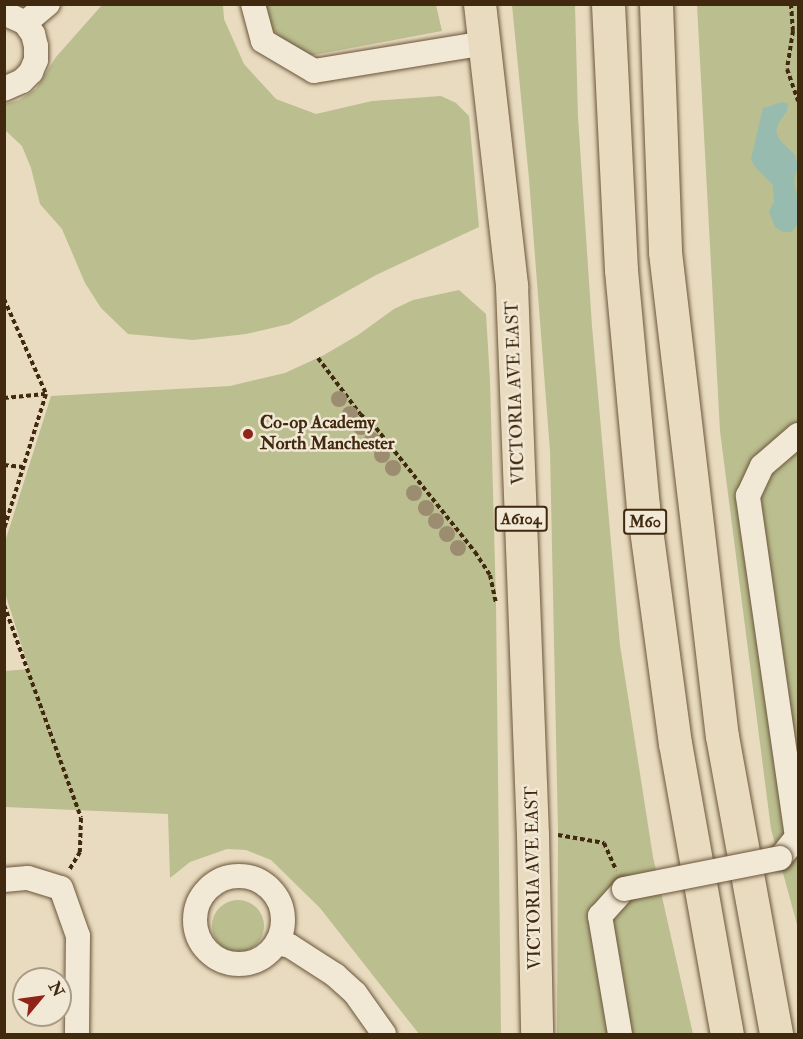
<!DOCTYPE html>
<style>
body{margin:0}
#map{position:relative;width:803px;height:1039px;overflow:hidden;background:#e9dbbf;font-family:"IM FELL Double Pica",serif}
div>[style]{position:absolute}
.green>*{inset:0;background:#bbbe8f}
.round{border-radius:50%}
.water>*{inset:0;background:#97bbaf}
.path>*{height:4px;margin-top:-2px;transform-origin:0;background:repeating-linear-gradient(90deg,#40290f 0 4.5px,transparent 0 7.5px)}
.roads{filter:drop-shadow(0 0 2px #6a563b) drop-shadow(0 0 2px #6a563b)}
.minor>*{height:24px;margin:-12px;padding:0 12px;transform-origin:12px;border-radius:12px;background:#f1e8d5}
.minor>.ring{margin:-12px;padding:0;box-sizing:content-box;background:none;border:24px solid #f1e8d5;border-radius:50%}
.major>*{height:32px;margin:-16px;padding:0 16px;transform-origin:16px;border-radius:16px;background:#e9dbbf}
.highway>*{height:33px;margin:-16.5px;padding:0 16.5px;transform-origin:16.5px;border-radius:16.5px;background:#e9dbbf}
.bridges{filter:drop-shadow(0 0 2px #6a563b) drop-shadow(0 0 2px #6a563b)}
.minor-bridge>*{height:24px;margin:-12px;padding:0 12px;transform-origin:12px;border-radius:12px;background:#f1e8d5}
.trees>*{width:16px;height:16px;margin:-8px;border-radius:50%;background:#9d8d70}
.dots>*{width:16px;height:16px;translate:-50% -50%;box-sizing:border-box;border:3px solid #f1e8d5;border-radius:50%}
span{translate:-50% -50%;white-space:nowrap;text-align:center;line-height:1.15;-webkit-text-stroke:5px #f1e8d5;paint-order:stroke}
.shield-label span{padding:2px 4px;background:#f1e8d5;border:2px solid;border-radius:4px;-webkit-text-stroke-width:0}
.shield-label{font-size:16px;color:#40290f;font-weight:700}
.street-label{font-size:18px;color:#40290f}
.poi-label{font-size:18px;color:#40290f;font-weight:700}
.left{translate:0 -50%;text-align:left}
.frame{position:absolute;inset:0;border:6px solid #40290f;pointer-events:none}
.north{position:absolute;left:12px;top:967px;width:60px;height:60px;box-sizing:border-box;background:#f1e8d5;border:2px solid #aa9c86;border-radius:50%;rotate:61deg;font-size:16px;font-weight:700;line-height:24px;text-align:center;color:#40290f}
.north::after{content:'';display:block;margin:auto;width:21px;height:27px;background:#8f2418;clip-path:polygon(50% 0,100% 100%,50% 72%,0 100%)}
</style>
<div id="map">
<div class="green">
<div style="clip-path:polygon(102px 5px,223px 5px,224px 19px,244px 64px,276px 99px,316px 114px,372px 101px,441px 96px,456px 103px,469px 116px,479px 227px,376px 275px,289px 324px,246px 334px,193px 340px,128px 334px,101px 308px,85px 283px,62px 229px,40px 204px,31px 168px,22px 146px,5px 130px,5px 104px,19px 100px,36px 89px,56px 57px)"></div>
<div style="clip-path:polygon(265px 5px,436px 5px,442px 31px,309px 56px,287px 47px,270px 26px)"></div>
<div style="clip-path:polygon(512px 5px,575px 5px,578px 117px,592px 326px,620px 645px,653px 857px,693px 1034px,557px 1034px,558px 832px,550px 451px,529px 179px)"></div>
<div style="clip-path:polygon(697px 5px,798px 5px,798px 928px,771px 829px,720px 431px)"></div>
<div style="clip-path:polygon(459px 290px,486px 314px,490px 380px,496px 603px,501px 1034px,419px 1034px,320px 908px,271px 860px,246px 850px,227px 849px,190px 862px,170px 878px,168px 814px,5px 807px,5px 671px,29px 669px,5px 593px,5px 542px,51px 396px,230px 386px,285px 373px,324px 355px,358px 335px,394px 309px,413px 300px)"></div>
<div class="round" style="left:212px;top:900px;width:52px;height:52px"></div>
</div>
<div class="water">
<div style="clip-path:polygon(783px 102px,788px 104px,787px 111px,779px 122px,776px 131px,779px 139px,795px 155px,798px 166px,794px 181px,798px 201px,798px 225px,791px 232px,783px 232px,775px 227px,769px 211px,774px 202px,773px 185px,756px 168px,751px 159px,763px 108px)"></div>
</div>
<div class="path">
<div style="left:791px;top:4px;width:27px;rotate:86deg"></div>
<div style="left:793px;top:31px;width:38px;rotate:99deg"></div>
<div style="left:787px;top:69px;width:34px;rotate:71deg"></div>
<div style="left:4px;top:299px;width:104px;rotate:66.1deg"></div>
<div style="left:46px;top:394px;width:141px;rotate:107.3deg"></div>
<div style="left:318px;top:358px;width:70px;rotate:53.1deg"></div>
<div style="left:360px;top:414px;width:21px;rotate:41deg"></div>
<div style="left:376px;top:428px;width:159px;rotate:51.4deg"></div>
<div style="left:475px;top:552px;width:27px;rotate:57deg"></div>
<div style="left:490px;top:575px;width:29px;rotate:78deg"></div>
<div style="left:4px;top:398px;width:41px;rotate:-5.6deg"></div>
<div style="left:4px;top:465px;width:19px;rotate:6deg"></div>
<div style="left:4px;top:605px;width:226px;rotate:70.1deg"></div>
<div style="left:81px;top:818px;width:34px;rotate:92deg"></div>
<div style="left:80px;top:852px;width:21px;rotate:121deg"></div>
<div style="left:558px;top:835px;width:47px;rotate:9.9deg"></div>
<div style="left:604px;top:843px;width:30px;rotate:66deg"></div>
</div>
<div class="roads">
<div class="minor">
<div style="left:253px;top:4px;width:38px;rotate:75deg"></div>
<div style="left:263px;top:41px;width:59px;rotate:30.5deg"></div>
<div style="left:314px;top:71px;width:173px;rotate:-9.3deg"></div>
<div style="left:4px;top:13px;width:23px;rotate:25deg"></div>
<div style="left:25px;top:23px;width:14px;rotate:54deg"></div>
<div style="left:33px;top:34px;width:12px;rotate:76deg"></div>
<div style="left:36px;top:46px;width:14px;rotate:90deg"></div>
<div style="left:36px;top:60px;width:13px;rotate:113deg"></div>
<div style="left:31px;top:72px;width:13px;rotate:135deg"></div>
<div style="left:22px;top:81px;width:20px;rotate:156deg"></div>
<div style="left:25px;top:23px;width:30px;rotate:-40deg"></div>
<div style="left:780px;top:858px;width:27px;rotate:-51deg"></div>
<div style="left:797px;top:837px;width:345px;rotate:-98.2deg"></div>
<div style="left:748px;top:496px;width:33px;rotate:-65deg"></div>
<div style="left:762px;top:466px;width:48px;rotate:-40.7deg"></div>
<div class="ring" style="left:195px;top:876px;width:64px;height:64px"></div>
<div style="left:4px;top:880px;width:24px;rotate:-5deg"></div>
<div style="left:28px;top:878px;width:34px;rotate:17deg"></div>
<div style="left:61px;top:888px;width:51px;rotate:70.5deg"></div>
<div style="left:78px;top:936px;width:98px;rotate:90.6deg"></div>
<div style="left:277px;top:943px;width:13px;rotate:13deg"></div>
<div style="left:290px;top:946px;width:54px;rotate:32.8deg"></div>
<div style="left:335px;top:975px;width:27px;rotate:42deg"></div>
<div style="left:355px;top:993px;width:50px;rotate:54.7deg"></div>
<div style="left:620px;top:1034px;width:120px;rotate:-99.6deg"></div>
<div style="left:600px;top:916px;width:36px;rotate:-48deg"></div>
</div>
<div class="major">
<div style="left:480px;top:4px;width:284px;rotate:83.5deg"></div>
<div style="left:512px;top:286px;width:549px;rotate:87.81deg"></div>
<div style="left:533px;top:835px;width:199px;rotate:88.8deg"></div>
</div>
<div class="highway">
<div style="left:608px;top:4px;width:266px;rotate:87.2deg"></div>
<div style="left:621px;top:270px;width:238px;rotate:84.7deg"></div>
<div style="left:643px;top:507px;width:238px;rotate:82.3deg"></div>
<div style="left:675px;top:743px;width:296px;rotate:79.9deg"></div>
<div style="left:656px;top:4px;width:248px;rotate:87.9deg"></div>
<div style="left:665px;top:252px;width:487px;rotate:83.3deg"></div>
<div style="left:722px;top:736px;width:303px;rotate:79.7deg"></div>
</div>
</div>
<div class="bridges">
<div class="minor-bridge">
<div style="left:624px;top:889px;width:159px;rotate:-11.2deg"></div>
</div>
</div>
<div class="trees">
<div style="left:339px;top:399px"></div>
<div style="left:350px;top:414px"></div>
<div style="left:361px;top:427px"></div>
<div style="left:372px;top:440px"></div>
<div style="left:382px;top:455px"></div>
<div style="left:393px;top:468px"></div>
<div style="left:414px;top:493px"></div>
<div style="left:426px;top:508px"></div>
<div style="left:436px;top:521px"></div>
<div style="left:447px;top:534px"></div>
<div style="left:458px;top:548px"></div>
</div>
<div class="dots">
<div style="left:248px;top:434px;background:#8f2418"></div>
</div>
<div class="shield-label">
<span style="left:521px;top:519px">A6104</span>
<span style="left:645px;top:522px">M60</span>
</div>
<div class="street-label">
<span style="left:516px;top:393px;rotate:-92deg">VICTORIA AVE EAST</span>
<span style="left:534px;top:878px;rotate:-91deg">VICTORIA AVE EAST</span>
</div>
<div class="poi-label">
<span class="left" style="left:260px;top:434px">Co-op Academy<br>North Manchester</span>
</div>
<div class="frame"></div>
<div class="north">N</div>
</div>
